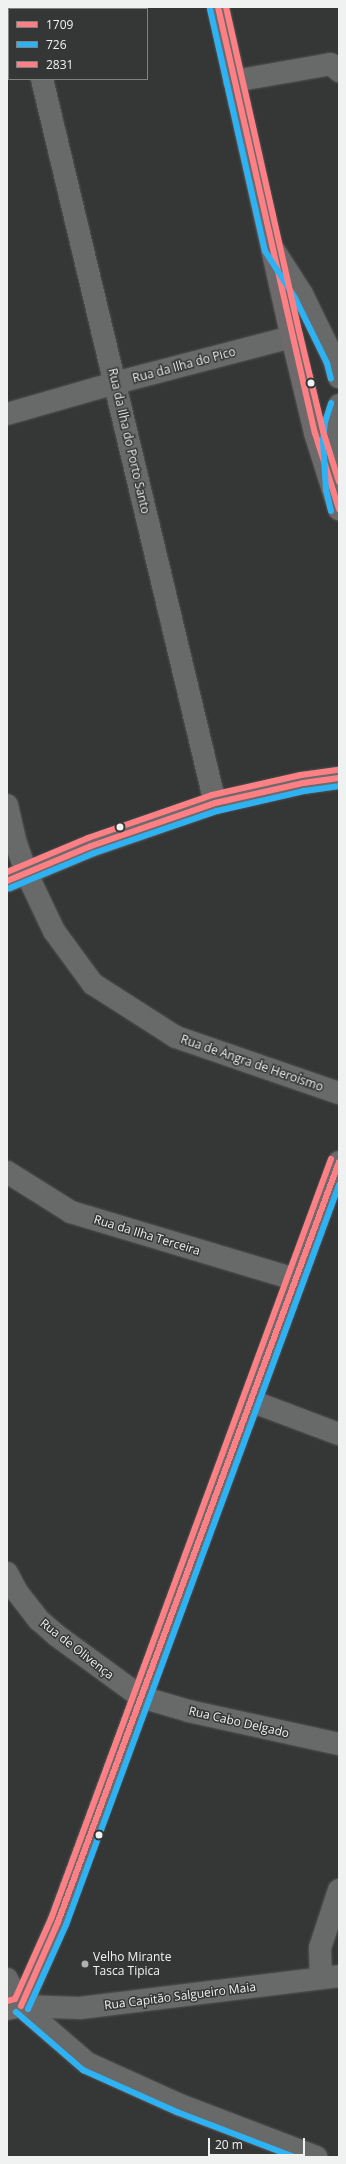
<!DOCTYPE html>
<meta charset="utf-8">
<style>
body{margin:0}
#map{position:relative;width:346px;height:2164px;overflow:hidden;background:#353636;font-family:"Open Sans",sans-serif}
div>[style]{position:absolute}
.roads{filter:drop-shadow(0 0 1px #545454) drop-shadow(0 0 1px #545454)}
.minor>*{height:22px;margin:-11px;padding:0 11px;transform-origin:11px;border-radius:11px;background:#686969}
.major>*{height:22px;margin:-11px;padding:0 11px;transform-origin:11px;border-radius:11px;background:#6e6a6c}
.bus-1>*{height:6px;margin:-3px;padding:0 3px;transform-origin:3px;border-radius:3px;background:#ff8084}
.bus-2>*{height:6px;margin:-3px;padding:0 3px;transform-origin:3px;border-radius:3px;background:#2db2f4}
.bus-3>*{height:6px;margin:-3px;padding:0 3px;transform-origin:3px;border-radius:3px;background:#ff8084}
.dots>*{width:11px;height:11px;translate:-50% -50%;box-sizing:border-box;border:2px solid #343736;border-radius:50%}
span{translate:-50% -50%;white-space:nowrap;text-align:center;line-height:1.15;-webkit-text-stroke:3px #343736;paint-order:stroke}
.street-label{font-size:12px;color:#f0f2f1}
.poi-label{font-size:12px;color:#f0f2f1}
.left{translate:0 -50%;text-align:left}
.frame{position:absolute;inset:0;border:8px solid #f0f2f1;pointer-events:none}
.legend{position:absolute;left:8px;top:8px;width:140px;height:72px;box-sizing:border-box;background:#343736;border:1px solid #7f8281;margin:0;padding:5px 7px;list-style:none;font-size:12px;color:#f0f2f1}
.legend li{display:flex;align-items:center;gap:8px;height:20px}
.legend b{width:20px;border:1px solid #7f8281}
.scale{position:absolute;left:208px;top:2138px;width:97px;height:18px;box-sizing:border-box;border:2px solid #f0f2f1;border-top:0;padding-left:5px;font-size:12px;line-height:14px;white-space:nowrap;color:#f0f2f1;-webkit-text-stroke:3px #343736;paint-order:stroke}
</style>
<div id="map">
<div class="roads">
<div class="minor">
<div style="left:24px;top:7px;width:2px;rotate:63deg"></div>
<div style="left:42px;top:79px;width:744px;rotate:76.56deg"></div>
<div style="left:234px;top:81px;width:98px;rotate:-9.9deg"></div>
<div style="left:331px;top:64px;width:11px;rotate:41deg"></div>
<div style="left:273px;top:249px;width:54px;rotate:57.2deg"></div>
<div style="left:302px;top:294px;width:73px;rotate:64.1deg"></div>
<div style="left:334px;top:360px;width:18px;rotate:74deg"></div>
<div style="left:7px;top:414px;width:112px;rotate:-16deg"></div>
<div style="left:115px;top:383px;width:183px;rotate:-14.6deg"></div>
<div style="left:333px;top:479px;width:38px;rotate:-93deg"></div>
<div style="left:331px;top:441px;width:17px;rotate:-83deg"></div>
<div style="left:333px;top:424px;width:20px;rotate:-72deg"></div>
<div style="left:7px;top:805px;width:39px;rotate:77deg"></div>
<div style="left:16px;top:843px;width:31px;rotate:71deg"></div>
<div style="left:26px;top:872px;width:65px;rotate:64.6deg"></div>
<div style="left:54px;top:931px;width:66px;rotate:53.7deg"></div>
<div style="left:93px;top:984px;width:98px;rotate:32.6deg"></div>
<div style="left:176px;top:1037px;width:172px;rotate:19deg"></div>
<div style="left:7px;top:1172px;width:75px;rotate:32deg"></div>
<div style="left:71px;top:1212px;width:234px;rotate:16.7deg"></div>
<div style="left:251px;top:1401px;width:94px;rotate:20.6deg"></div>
<div style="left:7px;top:1573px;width:21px;rotate:62deg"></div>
<div style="left:17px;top:1592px;width:36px;rotate:52deg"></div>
<div style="left:39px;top:1620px;width:23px;rotate:41deg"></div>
<div style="left:56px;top:1635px;width:105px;rotate:36.1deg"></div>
<div style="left:141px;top:1697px;width:50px;rotate:16.3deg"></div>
<div style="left:189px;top:1711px;width:154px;rotate:12.4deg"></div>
<div style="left:321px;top:1978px;width:30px;rotate:-92deg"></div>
<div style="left:320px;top:1948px;width:61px;rotate:-71.9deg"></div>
<div style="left:7px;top:1979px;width:30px;rotate:63deg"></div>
<div style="left:21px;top:2006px;width:87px;rotate:40.8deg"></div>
<div style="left:87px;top:2063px;width:102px;rotate:24.3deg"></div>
<div style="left:180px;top:2105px;width:146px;rotate:20.9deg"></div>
<div style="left:21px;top:2006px;width:59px;rotate:1.9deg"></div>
<div style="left:80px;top:2008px;width:261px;rotate:-7deg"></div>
</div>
<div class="major">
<div style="left:218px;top:7px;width:338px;rotate:77.4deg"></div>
<div style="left:292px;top:337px;width:99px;rotate:76.5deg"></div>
<div style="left:315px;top:433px;width:80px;rotate:72.5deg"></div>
<div style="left:7px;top:881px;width:91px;rotate:-22.6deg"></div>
<div style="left:91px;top:846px;width:131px;rotate:-19.1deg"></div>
<div style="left:215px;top:803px;width:90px;rotate:-12.8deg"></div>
<div style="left:303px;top:783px;width:36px;rotate:-8deg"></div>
<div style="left:7px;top:2009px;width:14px;rotate:-12deg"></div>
<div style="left:21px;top:2006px;width:92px;rotate:-66.2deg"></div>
<div style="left:58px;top:1922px;width:810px;rotate:-69.71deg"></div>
</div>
</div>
<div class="bus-1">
<div style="left:218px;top:7px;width:437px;rotate:77.2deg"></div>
<div style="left:315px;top:433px;width:80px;rotate:72.5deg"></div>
<div style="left:7px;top:881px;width:91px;rotate:-22.6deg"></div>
<div style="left:91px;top:846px;width:131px;rotate:-19.1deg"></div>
<div style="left:215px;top:803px;width:90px;rotate:-12.8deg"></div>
<div style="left:303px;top:783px;width:36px;rotate:-8deg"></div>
<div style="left:21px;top:2006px;width:92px;rotate:-66.2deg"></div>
<div style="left:58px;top:1922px;width:810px;rotate:-69.71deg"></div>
</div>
<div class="bus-2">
<div style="left:210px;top:9px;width:248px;rotate:77.2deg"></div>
<div style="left:265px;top:251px;width:56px;rotate:57.4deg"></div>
<div style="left:295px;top:298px;width:72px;rotate:63.8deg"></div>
<div style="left:327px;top:363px;width:16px;rotate:76deg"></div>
<div style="left:331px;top:511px;width:22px;rotate:-103deg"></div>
<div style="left:326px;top:490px;width:49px;rotate:-93.5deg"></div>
<div style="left:323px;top:441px;width:19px;rotate:-84deg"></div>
<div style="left:325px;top:422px;width:20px;rotate:-72deg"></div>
<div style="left:10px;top:888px;width:91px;rotate:-22.6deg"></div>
<div style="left:94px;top:853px;width:130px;rotate:-18.9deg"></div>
<div style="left:217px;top:811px;width:89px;rotate:-12.9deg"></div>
<div style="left:304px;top:791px;width:35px;rotate:-8deg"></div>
<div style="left:28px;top:2009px;width:92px;rotate:-65.7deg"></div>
<div style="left:66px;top:1925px;width:789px;rotate:-69.75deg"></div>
<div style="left:16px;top:2012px;width:89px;rotate:40.9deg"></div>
<div style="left:83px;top:2070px;width:103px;rotate:24.1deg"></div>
<div style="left:177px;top:2112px;width:125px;rotate:21deg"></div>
</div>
<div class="bus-3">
<div style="left:226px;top:7px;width:336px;rotate:77.3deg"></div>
<div style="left:300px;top:335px;width:99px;rotate:76.5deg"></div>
<div style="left:323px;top:431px;width:53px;rotate:72.6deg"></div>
<div style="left:7px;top:872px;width:88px;rotate:-22.8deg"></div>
<div style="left:88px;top:838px;width:131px;rotate:-19.1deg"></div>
<div style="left:212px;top:795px;width:91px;rotate:-12.7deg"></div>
<div style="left:301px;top:775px;width:37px;rotate:-8deg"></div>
<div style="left:7px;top:2001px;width:8px;rotate:-14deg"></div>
<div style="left:15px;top:1999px;width:88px;rotate:-65.8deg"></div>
<div style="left:51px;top:1919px;width:810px;rotate:-69.78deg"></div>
</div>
<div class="dots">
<div style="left:311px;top:383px;background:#f0f2f1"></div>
<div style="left:120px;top:827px;background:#f0f2f1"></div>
<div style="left:99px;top:1835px;background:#f0f2f1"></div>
<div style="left:85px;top:1964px;background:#afb0b0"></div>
</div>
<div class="street-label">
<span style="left:184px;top:365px;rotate:-15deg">Rua da Ilha do Pico</span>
<span style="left:129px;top:441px;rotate:77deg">Rua da Ilha do Porto Santo</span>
<span style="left:252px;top:1063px;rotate:19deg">Rua de Angra de Heroísmo</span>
<span style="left:147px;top:1235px;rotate:17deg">Rua da Ilha Terceira</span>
<span style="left:77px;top:1649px;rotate:38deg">Rua de Olivença</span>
<span style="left:239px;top:1722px;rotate:13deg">Rua Cabo Delgado</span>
<span style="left:180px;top:1996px;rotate:-7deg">Rua Capitão Salgueiro Maia</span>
</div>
<div class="poi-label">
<span class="left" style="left:93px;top:1964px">Velho Mirante<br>Tasca Tipica</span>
</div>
<div class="frame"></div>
<ul class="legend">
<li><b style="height:5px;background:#ff8084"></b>1709</li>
<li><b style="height:5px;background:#2db2f4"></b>726</li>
<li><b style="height:5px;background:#ff8084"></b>2831</li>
</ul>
<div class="scale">20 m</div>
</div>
